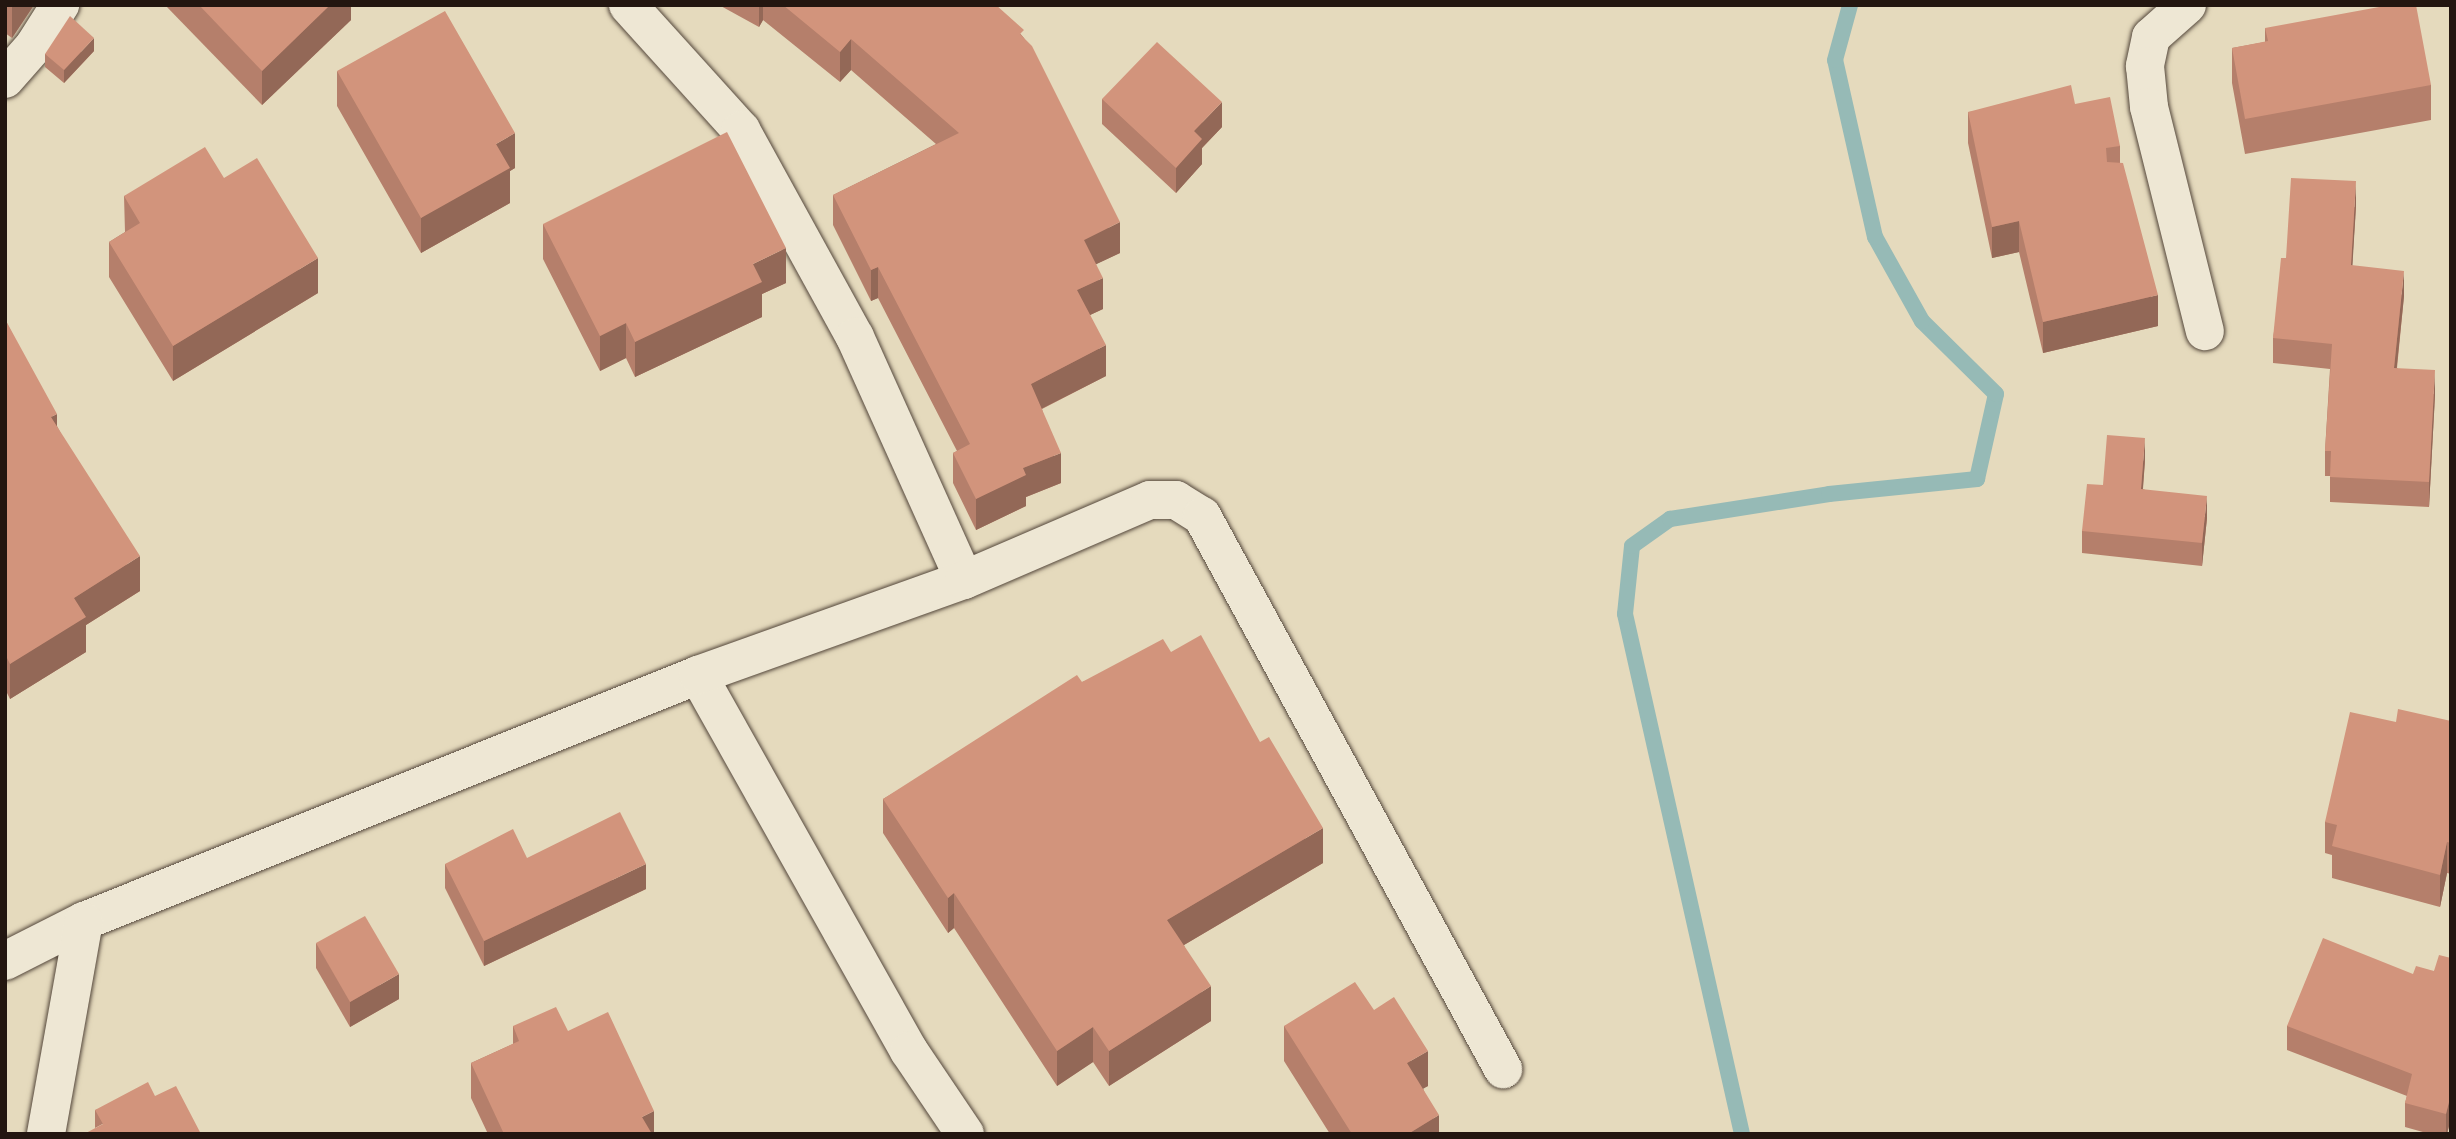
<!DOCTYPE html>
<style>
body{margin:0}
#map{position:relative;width:2456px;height:1139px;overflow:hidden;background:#e5dabd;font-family:"Old Standard TT",serif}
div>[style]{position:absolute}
.stream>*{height:16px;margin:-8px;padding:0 8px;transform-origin:8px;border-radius:8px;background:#96bab6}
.roads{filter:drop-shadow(0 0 2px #54473b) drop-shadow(0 0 2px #54473b)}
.minor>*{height:38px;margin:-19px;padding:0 19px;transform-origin:19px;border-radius:19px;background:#eee7d4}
.wall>*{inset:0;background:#b57f6b}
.shaded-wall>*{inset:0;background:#936857}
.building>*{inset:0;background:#d2947c}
span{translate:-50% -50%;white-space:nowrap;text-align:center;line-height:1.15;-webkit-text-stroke:7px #eee7d4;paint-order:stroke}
.frame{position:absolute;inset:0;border:7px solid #231610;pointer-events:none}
</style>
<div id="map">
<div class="stream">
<div style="left:1742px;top:1134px;width:533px;rotate:-102.68deg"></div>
<div style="left:1625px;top:614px;width:68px;rotate:-84.1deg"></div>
<div style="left:1632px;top:546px;width:47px;rotate:-35.4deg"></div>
<div style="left:1670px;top:519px;width:161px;rotate:-8.9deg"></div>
<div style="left:1829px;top:494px;width:149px;rotate:-5.8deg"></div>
<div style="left:1977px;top:479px;width:87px;rotate:-77.4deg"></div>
<div style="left:1996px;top:394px;width:104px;rotate:-135.4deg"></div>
<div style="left:1922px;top:321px;width:96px;rotate:-119.2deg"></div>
<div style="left:1875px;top:237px;width:181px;rotate:-102.7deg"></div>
<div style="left:1835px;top:60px;width:57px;rotate:-74.7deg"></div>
</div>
<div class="roads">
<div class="minor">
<div style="left:628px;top:5px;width:169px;rotate:47.9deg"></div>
<div style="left:741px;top:130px;width:236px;rotate:61.2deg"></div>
<div style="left:855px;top:337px;width:266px;rotate:65.8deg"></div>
<div style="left:2187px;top:5px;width:48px;rotate:138.4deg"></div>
<div style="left:2151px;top:37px;width:30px;rotate:102deg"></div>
<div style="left:2145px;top:66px;width:41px;rotate:84.4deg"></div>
<div style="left:2149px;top:107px;width:231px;rotate:76deg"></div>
<div style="left:5px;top:79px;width:44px;rotate:-48.7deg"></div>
<div style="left:34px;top:46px;width:49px;rotate:-57.6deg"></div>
<div style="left:698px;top:675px;width:431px;rotate:60.7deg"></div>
<div style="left:909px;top:1051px;width:100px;rotate:56deg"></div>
<div style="left:5px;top:961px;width:89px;rotate:-26.9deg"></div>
<div style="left:84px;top:921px;width:661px;rotate:-21.83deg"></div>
<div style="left:698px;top:675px;width:282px;rotate:-19.7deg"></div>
<div style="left:964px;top:580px;width:202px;rotate:-23.3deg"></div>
<div style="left:1150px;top:500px;width:26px"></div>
<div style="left:1176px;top:500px;width:31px;rotate:32deg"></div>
<div style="left:1202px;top:516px;width:630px;rotate:61.44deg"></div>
<div style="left:46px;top:1134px;width:216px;rotate:-79.9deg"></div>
</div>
</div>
<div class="wall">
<div style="clip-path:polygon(5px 5px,34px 5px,12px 38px,5px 33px)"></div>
<div style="clip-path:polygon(165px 5px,351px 5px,351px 20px,262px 105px)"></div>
<div style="clip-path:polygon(719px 5px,996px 5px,1024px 38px,1120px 253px,1096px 264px,1103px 309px,1090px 315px,1106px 376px,1042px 409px,1061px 483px,1026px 497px,1026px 506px,976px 530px,953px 483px,953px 453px,957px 451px,878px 298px,871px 301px,833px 225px,833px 195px,936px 144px,851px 70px,840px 82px,763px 20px,759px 27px)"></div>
<div style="clip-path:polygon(2265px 28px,2431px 85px,2431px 120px,2245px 154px,2232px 83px,2232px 48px,2265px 42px)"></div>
<div style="clip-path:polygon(94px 51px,64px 83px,45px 67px,45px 54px)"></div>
<div style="clip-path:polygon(337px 71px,515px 168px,510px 171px,510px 203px,421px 253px,337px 106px)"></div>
<div style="clip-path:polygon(1102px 99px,1222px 127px,1202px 148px,1202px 164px,1176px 193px,1102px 124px)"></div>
<div style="clip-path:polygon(2075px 104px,2120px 146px,2120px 163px,2158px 326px,2043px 353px,2019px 252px,1992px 258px,1968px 143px,1968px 112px)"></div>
<div style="clip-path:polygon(224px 178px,318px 293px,173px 381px,109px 277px,109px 242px,125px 232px,124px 196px)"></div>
<div style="clip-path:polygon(2356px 206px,2352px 266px,2404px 296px,2397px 368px,2435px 395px,2429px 507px,2330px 502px,2330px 476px,2325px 476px,2325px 451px,2330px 369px,2273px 363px,2273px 338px,2286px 258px)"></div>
<div style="clip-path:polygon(543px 224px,786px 283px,762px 294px,762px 317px,635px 377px,626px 358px,600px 371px,543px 259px)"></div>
<div style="clip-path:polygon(5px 319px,57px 426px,140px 591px,86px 625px,86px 652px,10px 699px,7px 693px,5px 694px)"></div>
<div style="clip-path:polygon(2145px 460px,2143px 489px,2207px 518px,2202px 566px,2082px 553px,2082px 531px,2103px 485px)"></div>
<div style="clip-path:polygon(1171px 652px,1323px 863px,1184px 945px,1211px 1021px,1109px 1086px,1093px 1062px,1057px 1086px,954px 928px,948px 933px,883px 833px,883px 799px,1082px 682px)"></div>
<div style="clip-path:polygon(2451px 721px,2451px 874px,2447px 873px,2440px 907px,2332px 878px,2332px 855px,2325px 853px,2325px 822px,2396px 722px)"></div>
<div style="clip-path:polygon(527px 858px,646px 889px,484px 966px,445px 888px,445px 864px)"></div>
<div style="clip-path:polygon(316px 943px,399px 999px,350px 1027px,316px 968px)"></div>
<div style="clip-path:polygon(2451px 958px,2451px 1118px,2447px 1134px,2430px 1134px,2405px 1127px,2405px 1103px,2407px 1096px,2287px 1050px,2287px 1026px,2413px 974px,2434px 971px)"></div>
<div style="clip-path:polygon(1374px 1010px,1428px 1086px,1423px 1088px,1439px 1134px,1330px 1134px,1284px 1061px,1284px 1026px)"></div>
<div style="clip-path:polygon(513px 1026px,568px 1031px,654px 1134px,488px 1134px,471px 1098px,471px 1063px,513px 1044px)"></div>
<div style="clip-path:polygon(155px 1096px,95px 1128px,95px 1110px)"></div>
</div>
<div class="shaded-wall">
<div style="clip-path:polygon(12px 5px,34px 5px,12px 38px)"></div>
<div style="clip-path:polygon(330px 5px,351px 5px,351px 20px,262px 105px,262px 71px)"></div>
<div style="clip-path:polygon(759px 5px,763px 5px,763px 20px,759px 27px)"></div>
<div style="clip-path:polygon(94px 38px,94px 51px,64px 83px,64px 70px)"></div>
<div style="clip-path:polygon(851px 39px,851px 70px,840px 82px,840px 52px)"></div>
<div style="clip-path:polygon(1222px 102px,1222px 127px,1202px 148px,1202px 164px,1176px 193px,1176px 168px,1194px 131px)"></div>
<div style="clip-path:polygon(515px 133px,515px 168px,510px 171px,510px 203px,421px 253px,421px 218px,496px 144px)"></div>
<div style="clip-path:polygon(2356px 181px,2356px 206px,2351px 290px,2351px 265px)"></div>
<div style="clip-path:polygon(2019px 221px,2019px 252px,1992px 258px,1992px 227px)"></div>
<div style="clip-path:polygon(1120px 222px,1120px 253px,1084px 270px,1084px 240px)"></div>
<div style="clip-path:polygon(786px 248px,786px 283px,762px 294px,762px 317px,635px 377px,635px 342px,753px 264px)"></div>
<div style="clip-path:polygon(318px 258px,318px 293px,173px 381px,173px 346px)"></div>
<div style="clip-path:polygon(878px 267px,878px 298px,871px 301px,871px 270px)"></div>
<div style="clip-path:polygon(2404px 271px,2404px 296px,2394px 393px,2394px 368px)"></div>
<div style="clip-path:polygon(1103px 278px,1103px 309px,1077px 321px,1077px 290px)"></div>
<div style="clip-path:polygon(2158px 295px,2158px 326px,2043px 353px,2043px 322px)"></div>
<div style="clip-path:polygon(626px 323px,626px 358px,600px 371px,600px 336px)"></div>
<div style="clip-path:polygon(1106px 345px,1106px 376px,1031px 414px,1031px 384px)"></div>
<div style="clip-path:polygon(2435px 370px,2435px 395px,2429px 507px,2429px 482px)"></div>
<div style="clip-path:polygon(57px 414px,57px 449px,51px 417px)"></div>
<div style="clip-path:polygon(2145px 438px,2145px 460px,2141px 511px,2141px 489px)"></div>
<div style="clip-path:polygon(1061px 453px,1061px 483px,1026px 497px,1026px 506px,976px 530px,976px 499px,1023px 468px)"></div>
<div style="clip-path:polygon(2207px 496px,2207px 518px,2202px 566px,2202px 543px)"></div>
<div style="clip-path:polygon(140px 556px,140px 591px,86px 625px,86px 652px,10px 699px,10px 664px,74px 598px)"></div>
<div style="clip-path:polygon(7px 658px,7px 693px,5px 694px,5px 659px)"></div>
<div style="clip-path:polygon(1323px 828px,1323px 863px,1167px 955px,1167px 920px)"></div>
<div style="clip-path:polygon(2447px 842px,2447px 873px,2440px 907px,2440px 875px)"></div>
<div style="clip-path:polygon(646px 864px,646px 889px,484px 966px,484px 941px)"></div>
<div style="clip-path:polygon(954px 893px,954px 928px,948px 933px,948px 898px)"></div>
<div style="clip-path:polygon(399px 974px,399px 999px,350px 1027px,350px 1002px)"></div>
<div style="clip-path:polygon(1211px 986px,1211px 1021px,1109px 1086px,1109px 1051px)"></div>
<div style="clip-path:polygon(1093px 1027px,1093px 1062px,1057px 1086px,1057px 1051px)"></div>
<div style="clip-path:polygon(1428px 1051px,1428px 1086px,1407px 1098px,1407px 1063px)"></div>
<div style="clip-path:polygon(2451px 1094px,2451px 1118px,2447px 1134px,2446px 1134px,2446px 1114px)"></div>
<div style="clip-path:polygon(654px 1111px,654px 1134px,642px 1134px,642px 1117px)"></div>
<div style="clip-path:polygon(1439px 1115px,1439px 1134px,1408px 1134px)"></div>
</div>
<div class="building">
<div style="clip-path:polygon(199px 5px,330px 5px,262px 71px)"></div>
<div style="clip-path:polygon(783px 5px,996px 5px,1024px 30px,1020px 34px,1032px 46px,1120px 222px,1084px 240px,1103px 278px,1077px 290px,1106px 345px,1031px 384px,1061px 453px,1023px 468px,1026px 475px,976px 499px,953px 453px,970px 444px,878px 267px,871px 270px,833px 195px,959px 133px,851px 39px,840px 52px)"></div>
<div style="clip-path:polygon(2390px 5px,2416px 5px,2431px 85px,2245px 119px,2232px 48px,2268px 41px,2265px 28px)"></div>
<div style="clip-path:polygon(445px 11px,515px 133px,496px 144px,510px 168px,421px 218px,337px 71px)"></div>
<div style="clip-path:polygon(70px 16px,94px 38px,64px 70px,45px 54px)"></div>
<div style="clip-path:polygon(1157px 42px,1222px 102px,1194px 131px,1202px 139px,1176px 168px,1102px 99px)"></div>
<div style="clip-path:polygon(2071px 85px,2075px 104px,2110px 97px,2120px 146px,2106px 148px,2107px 162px,2123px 163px,2158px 295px,2043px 322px,2019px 221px,1992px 227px,1968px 112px)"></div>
<div style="clip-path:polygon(727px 132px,786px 248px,753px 264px,762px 282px,635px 342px,626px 323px,600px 336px,543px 224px)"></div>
<div style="clip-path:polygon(205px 147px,224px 178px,257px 158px,318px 258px,173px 346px,109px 242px,140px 223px,124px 196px)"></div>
<div style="clip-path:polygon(2291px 178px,2356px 181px,2351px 265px,2404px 271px,2394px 368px,2435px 370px,2429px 482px,2330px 477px,2331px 451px,2325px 451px,2332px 344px,2273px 338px,2281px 258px,2286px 258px)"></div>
<div style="clip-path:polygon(5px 319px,57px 414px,51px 417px,140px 556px,74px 598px,86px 617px,10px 664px,7px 658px,5px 659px)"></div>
<div style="clip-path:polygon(2107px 435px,2145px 438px,2141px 489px,2207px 496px,2202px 543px,2082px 531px,2087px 484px,2103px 485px)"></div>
<div style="clip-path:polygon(1201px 635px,1260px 742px,1269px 737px,1323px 828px,1167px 920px,1211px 986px,1109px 1051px,1093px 1027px,1057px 1051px,954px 893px,948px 898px,883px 799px,1077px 675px,1082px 682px,1163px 639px,1171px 652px)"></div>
<div style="clip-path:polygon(2398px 709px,2451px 721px,2451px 843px,2447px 842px,2440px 875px,2332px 846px,2337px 825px,2325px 822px,2350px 712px,2396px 722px)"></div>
<div style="clip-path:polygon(620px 812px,646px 864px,484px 941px,445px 864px,513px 829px,527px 858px)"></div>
<div style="clip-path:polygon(365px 916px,399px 974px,350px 1002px,316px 943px)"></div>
<div style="clip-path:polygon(2323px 938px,2413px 974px,2416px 966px,2434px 971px,2439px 955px,2451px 958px,2451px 1094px,2446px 1114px,2405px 1103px,2412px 1074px,2287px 1026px)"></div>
<div style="clip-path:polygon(1355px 982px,1374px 1010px,1394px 997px,1428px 1051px,1407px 1063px,1439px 1115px,1408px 1134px,1352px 1134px,1284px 1026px)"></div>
<div style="clip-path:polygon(556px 1007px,568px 1031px,608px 1012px,654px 1111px,642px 1117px,652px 1134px,504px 1134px,471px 1063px,519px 1041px,513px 1026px)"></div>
<div style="clip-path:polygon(148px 1082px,155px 1096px,176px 1086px,201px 1134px,84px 1134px,103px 1124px,95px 1110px)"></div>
</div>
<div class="frame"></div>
</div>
